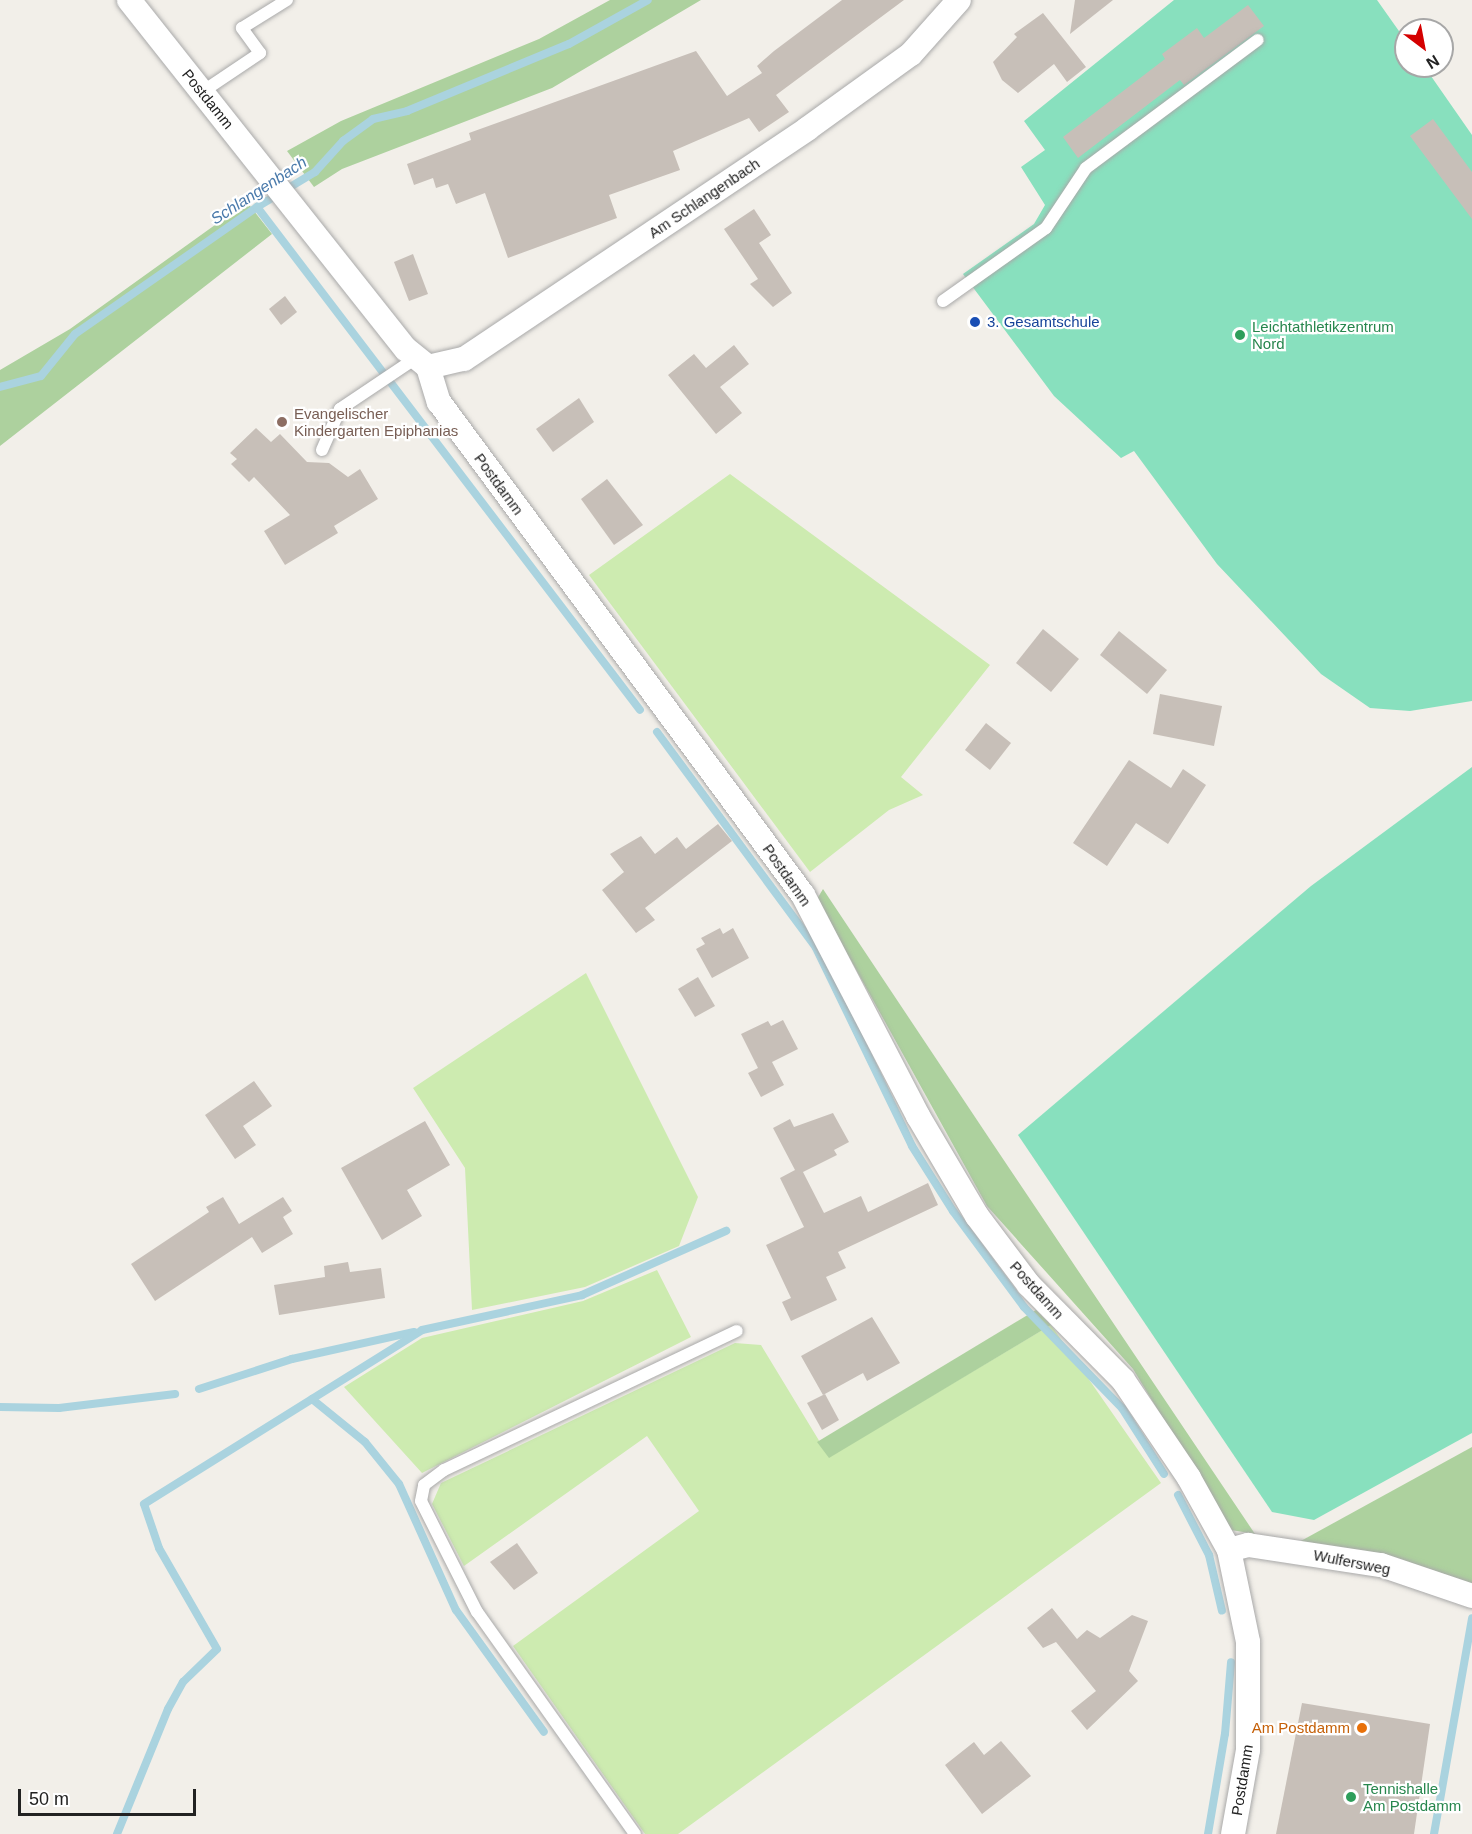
<!DOCTYPE html>
<style>
body{margin:0}
#map{position:relative;width:1472px;height:1834px;overflow:hidden;background:#f2efe9;font-family:Arial,sans-serif}
div>[style]{position:absolute}
.grass>*{inset:0;background:#cdebb0}
.forest>*{inset:0;background:#add19e}
.pitch>*{inset:0;background:#88e0be}
.stream>*{height:8px;margin:-4px;padding:0 4px;transform-origin:4px;border-radius:4px;background:#aad3df}
.building>*{inset:0;background:#c7bfb8}
.roads{filter:drop-shadow(0 0 2px #a9a9a9) drop-shadow(0 0 2px #a9a9a9)}
.service>*{height:12px;margin:-6px;padding:0 6px;transform-origin:6px;border-radius:6px;background:#fff}
.minor>*{height:24px;margin:-12px;padding:0 12px;transform-origin:12px;border-radius:12px;background:#fff}
.dots>*{width:16px;height:16px;translate:-50% -50%;box-sizing:border-box;border:3px solid #fff;border-radius:50%}
span{translate:-50% -50%;white-space:nowrap;text-align:center;line-height:1.15;-webkit-text-stroke:4.5px #fff;paint-order:stroke}
.street-label{font-size:15px;color:#222}
.transit-label{font-size:15px;color:#164399}
.left{translate:0 -50%;text-align:left}
.leisure-label{font-size:15px;color:#27864d}
.education-label{font-size:15px;color:#785e54}
.food-label{font-size:15px;color:#c56008}
.right{translate:-100% -50%;text-align:right}
.water-label{font-size:16px;color:#4a7aab;font-style:italic}
.north{position:absolute;left:1394px;top:18px;width:60px;height:60px;box-sizing:border-box;background:#fff;border:2px solid #a7a7a7;border-radius:50%;rotate:148deg;font-size:16px;font-weight:700;line-height:24px;text-align:center;color:#222}
.north::after{content:'';display:block;margin:auto;width:21px;height:27px;background:#d40000;clip-path:polygon(50% 0,100% 100%,50% 72%,0 100%)}
.scale{position:absolute;left:18px;top:1789px;width:178px;height:27px;box-sizing:border-box;border:3px solid #222;border-top:0;padding-left:8px;font-size:18px;line-height:21px;white-space:nowrap;color:#222;-webkit-text-stroke:4px #fff;paint-order:stroke}
</style>
<div id="map">
<div class="grass">
<div style="clip-path:polygon(730px 474px,990px 665px,901px 777px,923px 795px,889px 810px,810px 872px,589px 575px)"></div>
<div style="clip-path:polygon(586px 973px,698px 1197px,679px 1246px,585px 1287px,472px 1310px,465px 1168px,413px 1088px)"></div>
<div style="clip-path:polygon(657px 1270px,691px 1337px,422px 1473px,344px 1387px,422px 1338px,583px 1301px)"></div>
<div style="clip-path:polygon(1051px 1325px,1161px 1483px,678px 1834px,645px 1834px,513px 1646px,699px 1511px,647px 1436px,464px 1566px,432px 1504px,441px 1483px,735px 1343px,761px 1345px,829px 1457px)"></div>
</div>
<div class="forest">
<div style="clip-path:polygon(610px 0,701px 0,552px 88px,342px 169px,314px 187px,287px 151px,341px 121px,539px 39px)"></div>
<div style="clip-path:polygon(247px 202px,272px 234px,0 446px,0 370px,70px 329px)"></div>
<div style="clip-path:polygon(823px 889px,993px 1144px,1255px 1534px,1231px 1530px,1133px 1369px,987px 1206px,817px 899px)"></div>
<div style="clip-path:polygon(1036px 1310px,1051px 1325px,829px 1458px,817px 1442px)"></div>
<div style="clip-path:polygon(1472px 1447px,1472px 1585px,1299px 1542px)"></div>
</div>
<div class="pitch">
<div style="clip-path:polygon(1174px 0,1377px 0,1406px 41px,1406px 66px,1424px 66px,1472px 135px,1472px 701px,1410px 711px,1370px 708px,1321px 674px,1217px 564px,1134px 451px,1121px 458px,1054px 396px,963px 274px,1034px 224px,1045px 205px,1021px 167px,1045px 150px,1024px 121px)"></div>
<div style="clip-path:polygon(1472px 767px,1472px 1433px,1314px 1520px,1272px 1512px,1018px 1135px,1311px 886px)"></div>
</div>
<div class="stream">
<div style="left:257px;top:207px;width:632px;rotate:52.71deg"></div>
<div style="left:0;top:387px;width:42px;rotate:-15deg"></div>
<div style="left:41px;top:376px;width:54px;rotate:-51deg"></div>
<div style="left:75px;top:334px;width:222px;rotate:-34.9deg"></div>
<div style="left:257px;top:207px;width:68px;rotate:-31.1deg"></div>
<div style="left:315px;top:172px;width:42px;rotate:-47.9deg"></div>
<div style="left:343px;top:141px;width:37px;rotate:-36deg"></div>
<div style="left:373px;top:119px;width:35px;rotate:-13deg"></div>
<div style="left:407px;top:111px;width:175px;rotate:-22.5deg"></div>
<div style="left:569px;top:44px;width:90px;rotate:-29.1deg"></div>
<div style="left:657px;top:732px;width:268px;rotate:53.6deg"></div>
<div style="left:816px;top:948px;width:220px;rotate:64.1deg"></div>
<div style="left:912px;top:1146px;width:77px;rotate:57.8deg"></div>
<div style="left:953px;top:1211px;width:119px;rotate:53.5deg"></div>
<div style="left:1024px;top:1307px;width:141px;rotate:45.9deg"></div>
<div style="left:1122px;top:1408px;width:78px;rotate:57.5deg"></div>
<div style="left:199px;top:1389px;width:98px;rotate:-17.9deg"></div>
<div style="left:292px;top:1359px;width:125px;rotate:-12.5deg"></div>
<div style="left:312px;top:1399px;width:68px;rotate:39.1deg"></div>
<div style="left:365px;top:1442px;width:54px;rotate:51deg"></div>
<div style="left:399px;top:1484px;width:138px;rotate:65.7deg"></div>
<div style="left:456px;top:1610px;width:150px;rotate:54.2deg"></div>
<div style="left:0;top:1407px;width:59px;rotate:1deg"></div>
<div style="left:59px;top:1408px;width:117px;rotate:-6.9deg"></div>
<div style="left:1178px;top:1495px;width:68px;rotate:62.7deg"></div>
<div style="left:1209px;top:1555px;width:57px;rotate:76.9deg"></div>
<div style="left:117px;top:1834px;width:135px;rotate:-67.8deg"></div>
<div style="left:168px;top:1709px;width:31px;rotate:-61deg"></div>
<div style="left:183px;top:1682px;width:47px;rotate:-44.1deg"></div>
<div style="left:217px;top:1649px;width:116px;rotate:-119.9deg"></div>
<div style="left:159px;top:1548px;width:46px;rotate:-108.8deg"></div>
<div style="left:144px;top:1504px;width:328px;rotate:-32deg"></div>
<div style="left:422px;top:1330px;width:164px;rotate:-12.3deg"></div>
<div style="left:582px;top:1295px;width:158px;rotate:-24deg"></div>
<div style="left:1208px;top:1834px;width:101px;rotate:-80.4deg"></div>
<div style="left:1225px;top:1734px;width:72px;rotate:-85.2deg"></div>
<div style="left:1434px;top:1834px;width:219px;rotate:-80deg"></div>
</div>
<div class="building">
<div style="clip-path:polygon(842px 0,904px 0,776px 95px,789px 112px,759px 132px,749px 118px,673px 151px,680px 170px,609px 195px,617px 218px,508px 258px,485px 193px,456px 204px,448px 184px,436px 188px,433px 178px,414px 185px,407px 164px,471px 140px,469px 133px,696px 51px,727px 96px,762px 73px,757px 66px,774px 51px)"></div>
<div style="clip-path:polygon(1075px 0,1113px 0,1070px 34px)"></div>
<div style="clip-path:polygon(1248px 5px,1264px 26px,1184px 85px,1180px 80px,1078px 158px,1063px 137px,1165px 59px,1162px 54px,1197px 28px,1204px 38px)"></div>
<div style="clip-path:polygon(1043px 13px,1086px 67px,1067px 82px,1054px 64px,1018px 93px,1002px 80px,993px 62px,1017px 37px,1014px 34px)"></div>
<div style="clip-path:polygon(1433px 119px,1472px 172px,1472px 219px,1410px 136px)"></div>
<div style="clip-path:polygon(754px 209px,771px 235px,759px 243px,792px 293px,773px 307px,750px 284px,758px 279px,724px 229px)"></div>
<div style="clip-path:polygon(413px 254px,428px 294px,409px 301px,394px 262px)"></div>
<div style="clip-path:polygon(285px 296px,297px 312px,281px 325px,269px 309px)"></div>
<div style="clip-path:polygon(734px 345px,749px 364px,720px 387px,742px 413px,716px 434px,668px 375px,694px 354px,706px 368px)"></div>
<div style="clip-path:polygon(579px 398px,594px 422px,553px 452px,536px 429px)"></div>
<div style="clip-path:polygon(256px 428px,271px 442px,280px 434px,307px 462px,329px 463px,348px 477px,360px 469px,378px 499px,334px 526px,338px 533px,285px 565px,264px 531px,290px 515px,254px 477px,249px 482px,231px 464px,237px 459px,230px 453px)"></div>
<div style="clip-path:polygon(607px 479px,643px 525px,614px 545px,581px 499px)"></div>
<div style="clip-path:polygon(1043px 629px,1079px 659px,1051px 692px,1016px 663px)"></div>
<div style="clip-path:polygon(1119px 631px,1167px 670px,1147px 694px,1100px 655px)"></div>
<div style="clip-path:polygon(1160px 694px,1222px 706px,1214px 746px,1153px 734px)"></div>
<div style="clip-path:polygon(986px 723px,1011px 743px,990px 770px,965px 750px)"></div>
<div style="clip-path:polygon(1129px 760px,1171px 788px,1183px 769px,1206px 785px,1168px 844px,1136px 823px,1107px 866px,1073px 843px)"></div>
<div style="clip-path:polygon(718px 824px,732px 841px,645px 908px,655px 920px,636px 933px,602px 890px,624px 872px,610px 854px,641px 836px,655px 854px,677px 837px,686px 849px)"></div>
<div style="clip-path:polygon(720px 928px,723px 934px,733px 928px,749px 958px,712px 978px,696px 949px,705px 944px,701px 938px)"></div>
<div style="clip-path:polygon(698px 977px,715px 1006px,695px 1017px,678px 989px)"></div>
<div style="clip-path:polygon(783px 1020px,798px 1049px,772px 1062px,784px 1085px,761px 1097px,748px 1073px,758px 1068px,741px 1034px,768px 1021px,771px 1026px)"></div>
<div style="clip-path:polygon(254px 1081px,272px 1106px,243px 1126px,256px 1145px,235px 1159px,205px 1115px)"></div>
<div style="clip-path:polygon(833px 1113px,849px 1142px,834px 1150px,837px 1155px,803px 1172px,824px 1213px,861px 1196px,868px 1212px,928px 1183px,938px 1205px,838px 1252px,846px 1268px,826px 1277px,837px 1300px,791px 1321px,782px 1302px,791px 1298px,766px 1245px,804px 1227px,780px 1178px,795px 1170px,773px 1128px,790px 1119px,794px 1127px)"></div>
<div style="clip-path:polygon(425px 1121px,450px 1165px,407px 1190px,422px 1216px,382px 1240px,341px 1168px)"></div>
<div style="clip-path:polygon(223px 1197px,239px 1224px,283px 1197px,292px 1211px,283px 1217px,293px 1234px,262px 1253px,252px 1237px,155px 1301px,131px 1264px,209px 1212px,206px 1207px)"></div>
<div style="clip-path:polygon(348px 1262px,350px 1272px,381px 1268px,385px 1298px,279px 1315px,274px 1285px,325px 1277px,324px 1266px)"></div>
<div style="clip-path:polygon(872px 1317px,900px 1363px,867px 1381px,863px 1373px,823px 1395px,801px 1356px)"></div>
<div style="clip-path:polygon(825px 1394px,839px 1420px,822px 1430px,807px 1403px)"></div>
<div style="clip-path:polygon(517px 1543px,538px 1573px,514px 1590px,490px 1562px)"></div>
<div style="clip-path:polygon(1052px 1608px,1077px 1639px,1087px 1630px,1100px 1638px,1132px 1615px,1148px 1621px,1129px 1671px,1138px 1681px,1087px 1730px,1071px 1711px,1096px 1691px,1056px 1642px,1043px 1648px,1027px 1628px)"></div>
<div style="clip-path:polygon(1302px 1703px,1430px 1724px,1414px 1834px,1276px 1834px)"></div>
<div style="clip-path:polygon(1001px 1741px,1031px 1776px,982px 1814px,945px 1765px,974px 1742px,984px 1755px)"></div>
</div>
<div class="roads">
<div class="service">
<div style="left:202px;top:92px;width:70px;rotate:-33.9deg"></div>
<div style="left:260px;top:53px;width:31px;rotate:-126deg"></div>
<div style="left:242px;top:28px;width:53px;rotate:-31.9deg"></div>
<div style="left:943px;top:301px;width:126px;rotate:-35.3deg"></div>
<div style="left:1046px;top:228px;width:72px;rotate:-56.3deg"></div>
<div style="left:1086px;top:168px;width:214px;rotate:-36.7deg"></div>
<div style="left:322px;top:450px;width:45px;rotate:-66.3deg"></div>
<div style="left:340px;top:409px;width:92px;rotate:-33.9deg"></div>
<div style="left:635px;top:1834px;width:272px;rotate:-125.4deg"></div>
<div style="left:477px;top:1612px;width:124px;rotate:-116.8deg"></div>
<div style="left:421px;top:1501px;width:16px;rotate:-79deg"></div>
<div style="left:424px;top:1485px;width:25px;rotate:-37deg"></div>
<div style="left:444px;top:1470px;width:324px;rotate:-25.4deg"></div>
</div>
<div class="minor">
<div style="left:129px;top:0;width:446px;rotate:51.6deg"></div>
<div style="left:406px;top:349px;width:28px;rotate:39deg"></div>
<div style="left:428px;top:367px;width:37px;rotate:73deg"></div>
<div style="left:439px;top:402px;width:613px;rotate:53.56deg"></div>
<div style="left:803px;top:895px;width:249px;rotate:62.5deg"></div>
<div style="left:918px;top:1116px;width:116px;rotate:59.5deg"></div>
<div style="left:977px;top:1216px;width:86px;rotate:53deg"></div>
<div style="left:1029px;top:1285px;width:134px;rotate:45.3deg"></div>
<div style="left:1123px;top:1380px;width:118px;rotate:56deg"></div>
<div style="left:1189px;top:1478px;width:82px;rotate:60.9deg"></div>
<div style="left:1229px;top:1550px;width:94px;rotate:78.3deg"></div>
<div style="left:1248px;top:1642px;width:108px;rotate:90deg"></div>
<div style="left:1248px;top:1750px;width:85px;rotate:100.1deg"></div>
<div style="left:428px;top:367px;width:37px;rotate:-13deg"></div>
<div style="left:464px;top:359px;width:413px;rotate:-33.8deg"></div>
<div style="left:807px;top:129px;width:128px;rotate:-35.8deg"></div>
<div style="left:911px;top:54px;width:72px;rotate:-48.4deg"></div>
<div style="left:1229px;top:1550px;width:20px;rotate:-15deg"></div>
<div style="left:1248px;top:1545px;width:134px;rotate:8.6deg"></div>
<div style="left:1381px;top:1565px;width:96px;rotate:18.8deg"></div>
</div>
</div>
<div class="dots">
<div style="left:975px;top:322px;background:#1a4fb4"></div>
<div style="left:1240px;top:335px;background:#2e9e5b"></div>
<div style="left:282px;top:422px;background:#8d6e63"></div>
<div style="left:1362px;top:1728px;background:#e8710a"></div>
<div style="left:1351px;top:1797px;background:#2e9e5b"></div>
</div>
<div class="street-label">
<span style="left:208px;top:99px;rotate:51deg">Postdamm</span>
<span style="left:704px;top:198px;rotate:-34deg">Am Schlangenbach</span>
<span style="left:499px;top:484px;rotate:54deg">Postdamm</span>
<span style="left:787px;top:875px;rotate:55deg">Postdamm</span>
<span style="left:1037px;top:1290px;rotate:48deg">Postdamm</span>
<span style="left:1352px;top:1562px;rotate:11deg">Wulfersweg</span>
<span style="left:1242px;top:1780px;rotate:-81deg">Postdamm</span>
</div>
<div class="transit-label">
<span class="left" style="left:987px;top:322px">3. Gesamtschule</span>
</div>
<div class="leisure-label">
<span class="left" style="left:1252px;top:335px">Leichtathletikzentrum<br>Nord</span>
<span class="left" style="left:1363px;top:1797px">Tennishalle<br>Am Postdamm</span>
</div>
<div class="education-label">
<span class="left" style="left:294px;top:422px">Evangelischer<br>Kindergarten Epiphanias</span>
</div>
<div class="food-label">
<span class="right" style="left:1350px;top:1728px">Am Postdamm</span>
</div>
<div class="water-label">
<span style="left:259px;top:191px;rotate:-33deg">Schlangenbach</span>
</div>
<div class="north">N</div>
<div class="scale">50 m</div>
</div>
